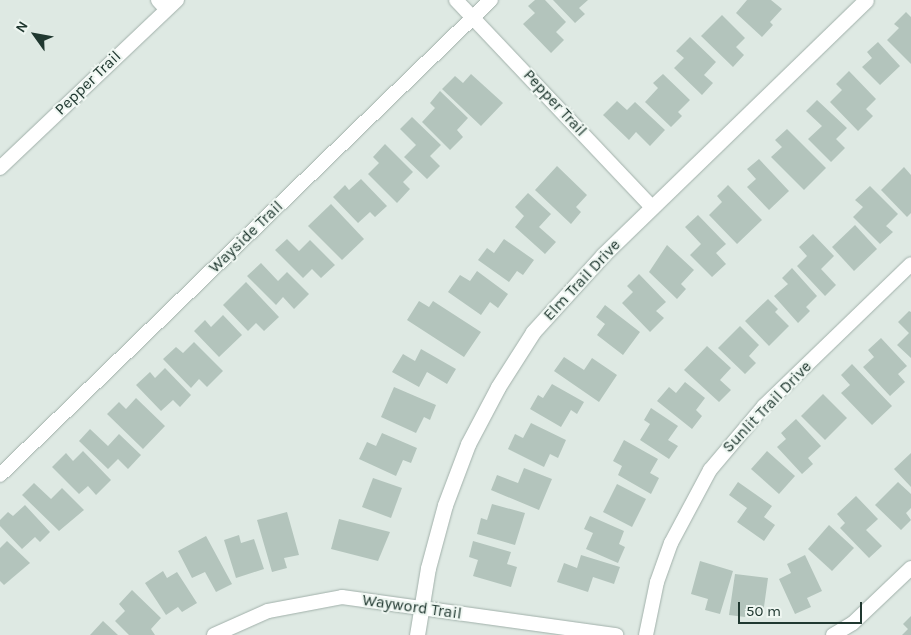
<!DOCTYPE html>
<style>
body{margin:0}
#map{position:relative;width:911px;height:635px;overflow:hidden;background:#dee9e3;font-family:Karla,sans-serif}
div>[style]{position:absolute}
.building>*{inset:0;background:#b3c4bc}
.roads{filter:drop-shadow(0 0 1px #a1b0aa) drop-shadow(0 0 1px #a1b0aa)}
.minor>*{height:14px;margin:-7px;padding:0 7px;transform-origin:7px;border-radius:7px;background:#fff}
.tertiary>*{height:15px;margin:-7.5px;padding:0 7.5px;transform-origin:7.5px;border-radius:7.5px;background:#fff}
span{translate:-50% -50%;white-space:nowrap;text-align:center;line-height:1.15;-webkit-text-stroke:4px #eef6f1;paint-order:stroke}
.street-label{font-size:16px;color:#203830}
.north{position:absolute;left:10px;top:10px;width:50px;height:50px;-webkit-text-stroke:4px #eef6f1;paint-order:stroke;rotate:302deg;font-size:14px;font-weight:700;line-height:20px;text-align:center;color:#203830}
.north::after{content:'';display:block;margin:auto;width:18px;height:22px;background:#203830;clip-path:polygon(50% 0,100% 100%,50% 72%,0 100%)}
.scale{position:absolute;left:738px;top:602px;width:124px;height:22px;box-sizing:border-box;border:2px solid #203830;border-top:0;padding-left:6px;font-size:15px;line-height:18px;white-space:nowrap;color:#203830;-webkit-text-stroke:4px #eef6f1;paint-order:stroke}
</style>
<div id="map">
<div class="building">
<div style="clip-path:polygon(535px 0,545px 0,566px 22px,556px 32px,564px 40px,551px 53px,523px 24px,535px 13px,528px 6px)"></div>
<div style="clip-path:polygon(553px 0,588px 0,579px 8px,585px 14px,575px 23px)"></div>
<div style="clip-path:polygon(747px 0,771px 0,782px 9px,770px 22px,773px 25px,762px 37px,736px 13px)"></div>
<div style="clip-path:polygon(906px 12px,911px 17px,911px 64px,887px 40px,899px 28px,894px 24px)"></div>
<div style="clip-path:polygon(722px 15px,745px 38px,736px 47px,744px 55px,733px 67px,701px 36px)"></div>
<div style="clip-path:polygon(690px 37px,716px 62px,704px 75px,713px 83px,702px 95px,674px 68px,684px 58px,676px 51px)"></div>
<div style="clip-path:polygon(878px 42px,900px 66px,880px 85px,862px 67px,872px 58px,867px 52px)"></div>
<div style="clip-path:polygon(849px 71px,876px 99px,866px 109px,873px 116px,858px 131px,830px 102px,842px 90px,836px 84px)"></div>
<div style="clip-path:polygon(471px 74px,503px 103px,481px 126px,442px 89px,455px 76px,463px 83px)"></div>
<div style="clip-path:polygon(663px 74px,690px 100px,678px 112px,682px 116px,671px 127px,645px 102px,658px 88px,653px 83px)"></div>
<div style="clip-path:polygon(440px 91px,468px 118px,457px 130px,463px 137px,450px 150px,422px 122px,435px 108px,430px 103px)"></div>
<div style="clip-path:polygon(817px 100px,847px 128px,836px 139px,845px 148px,831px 162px,808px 139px,822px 126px,806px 111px)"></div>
<div style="clip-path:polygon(617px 101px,627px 110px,635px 102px,665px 130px,650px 146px,636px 132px,629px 140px,603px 115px)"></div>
<div style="clip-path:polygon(412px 117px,441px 145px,430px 156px,440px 166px,427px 179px,404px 157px,416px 145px,400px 129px)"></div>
<div style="clip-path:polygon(787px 129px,826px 168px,804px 190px,771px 157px,782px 147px,775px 140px)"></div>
<div style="clip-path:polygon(385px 144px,413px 172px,403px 182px,410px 189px,397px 203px,368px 174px,379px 163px,373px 157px)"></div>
<div style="clip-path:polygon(759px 159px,789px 191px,769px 210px,747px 187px,756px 179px,747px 169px)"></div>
<div style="clip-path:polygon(557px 166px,587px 195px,576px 207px,581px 212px,571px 224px,535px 190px)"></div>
<div style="clip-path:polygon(904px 167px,911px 175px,911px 213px,907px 217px,881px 190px)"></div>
<div style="clip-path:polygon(361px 179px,387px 206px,375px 217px,370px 212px,358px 223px,333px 197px,345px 185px,349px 190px)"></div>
<div style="clip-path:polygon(728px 185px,762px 220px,737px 244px,709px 215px,722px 202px,717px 196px)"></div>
<div style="clip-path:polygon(870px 186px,898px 214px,886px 226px,893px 232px,880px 244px,853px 217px,863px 207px,855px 200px)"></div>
<div style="clip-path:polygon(528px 193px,551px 214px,539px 227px,556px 242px,545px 254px,515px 227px,524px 216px,515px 207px)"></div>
<div style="clip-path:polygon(331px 204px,364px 239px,342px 260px,308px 226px)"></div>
<div style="clip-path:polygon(698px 215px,726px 244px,716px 253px,726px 264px,712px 277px,690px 255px,701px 244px,685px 227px)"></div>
<div style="clip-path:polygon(855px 225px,877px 249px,854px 271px,832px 247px)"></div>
<div style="clip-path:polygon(813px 234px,834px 256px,821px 269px,836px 285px,825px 296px,797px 266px,807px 256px,799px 247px)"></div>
<div style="clip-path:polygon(287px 239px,299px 251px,310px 240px,335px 265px,321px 278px,312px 269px,303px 278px,275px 250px)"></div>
<div style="clip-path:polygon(504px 239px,534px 260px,523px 275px,517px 271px,509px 282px,478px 260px,487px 248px,494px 253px)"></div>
<div style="clip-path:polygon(667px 245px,694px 270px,681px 284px,686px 289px,677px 299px,649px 272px)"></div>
<div style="clip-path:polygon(261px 263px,278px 281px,287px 272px,309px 294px,294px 309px,283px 297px,276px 305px,247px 276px)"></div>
<div style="clip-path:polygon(792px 268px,817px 296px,806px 307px,810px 311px,798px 323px,774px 296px,788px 284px,782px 278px)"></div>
<div style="clip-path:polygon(477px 271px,508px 294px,498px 308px,490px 302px,481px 315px,448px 292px,460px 275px,470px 281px)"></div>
<div style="clip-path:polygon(639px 274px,666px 302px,656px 311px,664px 318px,650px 332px,622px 303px,633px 292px,627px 286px)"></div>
<div style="clip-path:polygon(246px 282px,279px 317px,264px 331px,256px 323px,248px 331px,223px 305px)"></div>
<div style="clip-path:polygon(768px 299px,778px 309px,775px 312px,789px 326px,769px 346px,745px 321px)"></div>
<div style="clip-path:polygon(419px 301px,429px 307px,433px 301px,481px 332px,464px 357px,407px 320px)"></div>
<div style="clip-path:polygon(605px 305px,640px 332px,623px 355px,597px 335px,605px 324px,596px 317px)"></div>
<div style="clip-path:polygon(909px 311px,911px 312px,911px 358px,897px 345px,909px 333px,898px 322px)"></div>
<div style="clip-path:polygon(223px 315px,242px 335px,219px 357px,194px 331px,205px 320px,211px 327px)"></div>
<div style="clip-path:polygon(740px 326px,759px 345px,749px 356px,756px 363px,745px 374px,718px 348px)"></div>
<div style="clip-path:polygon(881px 338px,907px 366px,898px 374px,905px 382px,890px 396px,863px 367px,874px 357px,868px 350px)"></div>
<div style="clip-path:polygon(194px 342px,223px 371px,207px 387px,199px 379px,191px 388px,163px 359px,176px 347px,183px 353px)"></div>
<div style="clip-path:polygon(707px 346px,731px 368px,720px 380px,731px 390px,719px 402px,684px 370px)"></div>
<div style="clip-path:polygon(421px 349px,456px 369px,447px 384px,427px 372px,419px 387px,392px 372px,403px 354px,415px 361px)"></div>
<div style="clip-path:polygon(564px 357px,584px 370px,592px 358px,617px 375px,599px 402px,554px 371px)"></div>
<div style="clip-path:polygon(852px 364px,892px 406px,872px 425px,841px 393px,850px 385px,841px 375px)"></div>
<div style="clip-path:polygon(165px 368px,191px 395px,180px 407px,173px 400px,161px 411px,136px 385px,150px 372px,155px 378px)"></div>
<div style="clip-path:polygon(685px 382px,705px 398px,696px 410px,702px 416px,692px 429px,657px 401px,669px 387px,676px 393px)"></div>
<div style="clip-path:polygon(552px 384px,584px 402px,577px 414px,571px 410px,561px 427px,530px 409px,538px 395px,543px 398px)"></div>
<div style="clip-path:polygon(394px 387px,436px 405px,430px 420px,424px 417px,416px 433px,381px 417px)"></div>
<div style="clip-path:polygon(823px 394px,847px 418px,825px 440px,801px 416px)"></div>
<div style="clip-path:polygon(136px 398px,165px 426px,143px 449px,107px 414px,119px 402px,126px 409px)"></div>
<div style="clip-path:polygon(651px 408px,678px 426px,668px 440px,678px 446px,669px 459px,640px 440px,650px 424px,644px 420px)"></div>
<div style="clip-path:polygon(796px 419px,821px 446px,808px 458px,813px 464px,802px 474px,777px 447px,786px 439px,781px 433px)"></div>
<div style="clip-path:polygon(531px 423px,566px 440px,558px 458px,550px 454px,544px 467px,508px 449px,515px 434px,523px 438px)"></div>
<div style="clip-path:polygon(90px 429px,108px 446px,119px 434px,141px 455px,128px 469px,118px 459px,108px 469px,79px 441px)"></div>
<div style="clip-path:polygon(382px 433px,417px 448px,411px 463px,403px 460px,396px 476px,359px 459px,367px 442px,376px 446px)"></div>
<div style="clip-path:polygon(624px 440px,658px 459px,650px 473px,659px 478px,651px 494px,618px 475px,622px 466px,613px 461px)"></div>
<div style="clip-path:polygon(83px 451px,111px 480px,96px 495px,88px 486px,79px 494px,52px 467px,66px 453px,73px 461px)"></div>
<div style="clip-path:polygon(767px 451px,795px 476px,779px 494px,751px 469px)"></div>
<div style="clip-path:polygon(911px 453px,911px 487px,894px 469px)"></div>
<div style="clip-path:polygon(524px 468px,552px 479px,539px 510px,491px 490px,497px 475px,518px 483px)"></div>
<div style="clip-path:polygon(373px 478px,402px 488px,391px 518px,362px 507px)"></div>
<div style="clip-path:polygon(738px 482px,772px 506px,764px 517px,775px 525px,764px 541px,737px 522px,747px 508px,729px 495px)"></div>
<div style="clip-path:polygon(898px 482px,911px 494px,911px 508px,906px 513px,911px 520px,901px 530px,875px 505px)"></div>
<div style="clip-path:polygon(34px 483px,51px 499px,62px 488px,84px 510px,59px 531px,22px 495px)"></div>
<div style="clip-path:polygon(617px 484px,646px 499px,632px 527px,603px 512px)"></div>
<div style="clip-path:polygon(856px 496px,878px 519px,866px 530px,882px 546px,869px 558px,840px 528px,845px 523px,837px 514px)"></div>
<div style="clip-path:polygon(492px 504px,525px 513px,515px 545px,477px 534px,481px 518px,487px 520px)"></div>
<div style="clip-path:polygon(25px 505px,50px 532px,40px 542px,35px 537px,22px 549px,0 526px,0 520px,8px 512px,13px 516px)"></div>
<div style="clip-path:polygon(287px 512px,299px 555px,284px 558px,287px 568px,272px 572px,257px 520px)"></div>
<div style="clip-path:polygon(590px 516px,624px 531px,619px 544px,625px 547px,618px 563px,586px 549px,593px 533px,584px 529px)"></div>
<div style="clip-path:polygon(339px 519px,390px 532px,378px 561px,331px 549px)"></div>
<div style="clip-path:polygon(829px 525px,854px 548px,832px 571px,808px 549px)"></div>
<div style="clip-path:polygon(239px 535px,241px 543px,254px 539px,264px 569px,236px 578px,224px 540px)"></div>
<div style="clip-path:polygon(206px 536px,232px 584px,216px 592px,205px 572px,192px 578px,178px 551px)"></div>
<div style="clip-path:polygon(7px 541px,30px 563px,4px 585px,0 581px,0 548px)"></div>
<div style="clip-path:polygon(473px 541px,511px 552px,507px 564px,517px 567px,511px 587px,473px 576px,478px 560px,469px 557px)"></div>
<div style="clip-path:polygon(581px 555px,620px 567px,614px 584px,593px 577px,588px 592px,557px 582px,564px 563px,577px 568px)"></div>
<div style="clip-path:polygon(805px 555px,822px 591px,807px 598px,811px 607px,795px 614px,779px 579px,791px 573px,787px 564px)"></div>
<div style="clip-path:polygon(700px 561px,733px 571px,720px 614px,705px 610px,708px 599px,691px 594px)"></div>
<div style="clip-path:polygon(163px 571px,167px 578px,177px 572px,197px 603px,182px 612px,178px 607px,166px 615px,145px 583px)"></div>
<div style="clip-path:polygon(735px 574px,768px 578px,763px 614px,746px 612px,745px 617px,729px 615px)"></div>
<div style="clip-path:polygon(132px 590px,161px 618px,151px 629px,155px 635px,129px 635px,115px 621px,125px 611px,119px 604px)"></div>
<div style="clip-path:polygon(911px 616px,911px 635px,902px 635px,908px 629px,903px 624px)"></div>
<div style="clip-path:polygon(103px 621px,118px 635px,90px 635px)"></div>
</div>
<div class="roads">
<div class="minor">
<div style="left:158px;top:0;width:12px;rotate:48deg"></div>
<div style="left:456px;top:0;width:286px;rotate:46.6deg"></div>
<div style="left:0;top:168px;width:244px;rotate:-43.5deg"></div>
<div style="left:0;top:475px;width:683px;rotate:-44.05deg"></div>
<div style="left:214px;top:635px;width:59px;rotate:-24deg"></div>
<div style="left:268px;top:611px;width:75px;rotate:-10.7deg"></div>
<div style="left:342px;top:597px;width:277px;rotate:7.9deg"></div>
<div style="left:646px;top:635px;width:54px;rotate:-78.3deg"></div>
<div style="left:657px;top:582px;width:41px;rotate:-70.3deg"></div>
<div style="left:671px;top:543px;width:83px;rotate:-61.9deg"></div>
<div style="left:710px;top:470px;width:84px;rotate:-49.8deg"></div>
<div style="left:764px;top:406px;width:204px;rotate:-44deg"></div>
<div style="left:833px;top:635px;width:23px;rotate:-31deg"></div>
<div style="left:853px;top:623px;width:80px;rotate:-43.5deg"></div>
</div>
<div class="tertiary">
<div style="left:417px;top:635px;width:68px;rotate:-80.7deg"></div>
<div style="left:428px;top:568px;width:65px;rotate:-74.9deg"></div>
<div style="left:445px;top:505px;width:65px;rotate:-69.3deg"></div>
<div style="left:468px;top:444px;width:64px;rotate:-62.2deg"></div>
<div style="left:498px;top:387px;width:65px;rotate:-57.5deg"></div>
<div style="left:533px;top:332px;width:104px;rotate:-47.7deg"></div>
<div style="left:603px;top:255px;width:366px;rotate:-44.1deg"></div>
</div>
</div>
<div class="street-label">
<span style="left:88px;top:83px;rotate:-44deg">Pepper Trail</span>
<span style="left:555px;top:103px;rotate:47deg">Pepper Trail</span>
<span style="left:246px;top:237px;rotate:-44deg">Wayside Trail</span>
<span style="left:582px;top:280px;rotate:-47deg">Elm Trail Drive</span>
<span style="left:767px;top:407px;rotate:-46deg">Sunlit Trail Drive</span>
<span style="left:412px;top:607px;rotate:8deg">Wayword Trail</span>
</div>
<div class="north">N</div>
<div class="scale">50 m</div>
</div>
